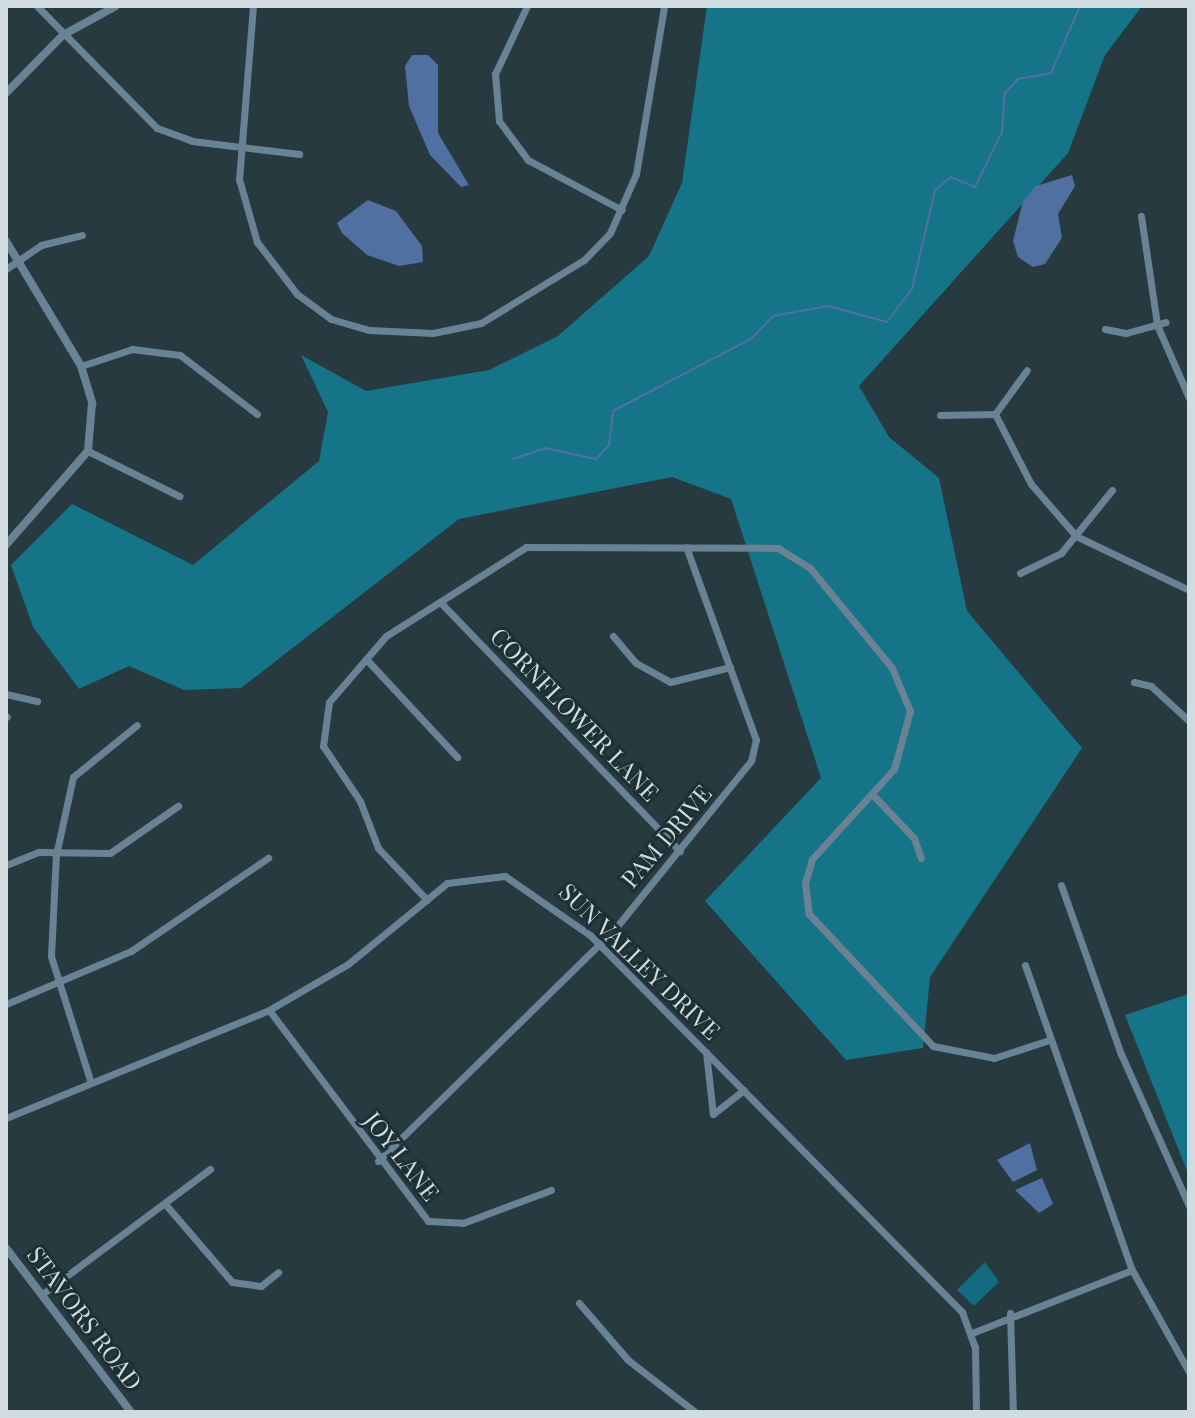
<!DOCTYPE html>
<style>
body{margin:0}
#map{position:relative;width:1195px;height:1418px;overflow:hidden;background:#273a40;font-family:"Playfair Display",serif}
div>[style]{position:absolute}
.green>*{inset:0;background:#126b7e}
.forest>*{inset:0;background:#157488}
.water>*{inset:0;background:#5070a1}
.stream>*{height:2px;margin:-1px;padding:0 1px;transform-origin:1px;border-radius:1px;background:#5070a1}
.minor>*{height:7px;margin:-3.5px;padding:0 3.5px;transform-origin:3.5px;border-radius:3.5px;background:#6a8394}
.tertiary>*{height:8px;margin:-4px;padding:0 4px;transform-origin:4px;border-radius:4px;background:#6a8394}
span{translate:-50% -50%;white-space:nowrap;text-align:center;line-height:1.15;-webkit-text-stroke:6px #1d3035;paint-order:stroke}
.street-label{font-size:24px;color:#d0dcdf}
.frame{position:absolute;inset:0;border:8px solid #d0dcdf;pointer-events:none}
</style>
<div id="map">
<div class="green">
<div style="clip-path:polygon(985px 1262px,999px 1282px,974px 1306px,957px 1290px)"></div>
</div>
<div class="forest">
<div style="clip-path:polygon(707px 6px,1142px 6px,1105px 55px,1068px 153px,859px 386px,889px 437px,939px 478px,967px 611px,1082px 748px,930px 977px,923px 1048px,846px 1060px,705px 901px,821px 778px,731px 499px,672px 477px,459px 519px,241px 688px,184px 690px,129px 666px,79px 689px,33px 627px,11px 565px,72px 504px,193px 565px,319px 461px,328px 412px,301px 355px,366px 391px,489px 370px,558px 336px,649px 256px,682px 183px)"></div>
<div style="clip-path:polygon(1189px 994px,1189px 1176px,1125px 1015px)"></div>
</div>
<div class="water">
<div style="clip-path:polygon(412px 55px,428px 55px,438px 65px,438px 133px,469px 185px,461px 187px,430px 155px,409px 106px,405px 66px)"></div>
<div style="clip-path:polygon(1072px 175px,1075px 186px,1058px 214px,1062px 238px,1045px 264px,1033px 267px,1018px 257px,1013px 241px,1023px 201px,1036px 186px)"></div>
<div style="clip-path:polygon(368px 200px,396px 211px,422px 246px,423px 262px,399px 266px,367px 255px,342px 233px,337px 223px)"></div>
<div style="clip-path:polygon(1030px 1143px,1037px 1170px,1013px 1182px,997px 1160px)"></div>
<div style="clip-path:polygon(1042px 1178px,1053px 1204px,1039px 1213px,1015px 1190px)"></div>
</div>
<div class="stream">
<div style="left:513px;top:459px;width:34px;rotate:-19deg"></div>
<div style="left:545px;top:448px;width:52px;rotate:12.2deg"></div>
<div style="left:596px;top:459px;width:19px;rotate:-47deg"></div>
<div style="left:609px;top:445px;width:34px;rotate:-83deg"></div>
<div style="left:613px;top:411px;width:156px;rotate:-27.6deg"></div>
<div style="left:751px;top:339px;width:32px;rotate:-46deg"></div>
<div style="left:773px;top:316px;width:56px;rotate:-10.3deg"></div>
<div style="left:828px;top:306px;width:61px;rotate:15.2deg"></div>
<div style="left:887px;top:322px;width:41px;rotate:-52.9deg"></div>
<div style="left:912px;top:289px;width:102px;rotate:-76.9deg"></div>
<div style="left:935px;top:190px;width:21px;rotate:-39deg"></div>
<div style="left:951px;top:177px;width:26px;rotate:23deg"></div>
<div style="left:975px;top:187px;width:61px;rotate:-63.9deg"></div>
<div style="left:1002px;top:132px;width:39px;rotate:-86deg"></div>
<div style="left:1005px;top:93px;width:19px;rotate:-47deg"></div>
<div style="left:1018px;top:79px;width:34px;rotate:-10deg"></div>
<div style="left:1051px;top:73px;width:73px;rotate:-66.6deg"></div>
</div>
<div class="minor">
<div style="left:37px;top:6px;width:171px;rotate:45.5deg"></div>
<div style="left:157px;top:128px;width:37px;rotate:20deg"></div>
<div style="left:192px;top:141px;width:108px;rotate:6.9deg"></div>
<div style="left:253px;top:6px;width:174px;rotate:94.6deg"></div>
<div style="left:239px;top:179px;width:66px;rotate:74.1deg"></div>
<div style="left:257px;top:242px;width:66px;rotate:52.4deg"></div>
<div style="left:297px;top:294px;width:42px;rotate:36.3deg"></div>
<div style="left:331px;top:319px;width:40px;rotate:16deg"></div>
<div style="left:369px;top:330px;width:64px;rotate:2.7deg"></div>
<div style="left:433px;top:333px;width:49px;rotate:-11.8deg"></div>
<div style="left:481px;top:323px;width:121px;rotate:-31.5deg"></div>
<div style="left:584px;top:260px;width:37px;rotate:-46deg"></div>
<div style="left:610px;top:233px;width:64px;rotate:-66.2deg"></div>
<div style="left:636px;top:174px;width:170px;rotate:-80.5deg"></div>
<div style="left:527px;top:6px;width:75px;rotate:115.2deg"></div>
<div style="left:495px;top:74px;width:47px;rotate:85.1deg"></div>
<div style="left:499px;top:121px;width:49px;rotate:53.4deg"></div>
<div style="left:528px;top:160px;width:106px;rotate:28deg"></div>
<div style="left:1141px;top:216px;width:110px;rotate:81.6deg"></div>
<div style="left:1157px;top:325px;width:80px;rotate:66.3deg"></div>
<div style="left:6px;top:269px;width:42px;rotate:-34.4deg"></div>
<div style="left:41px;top:245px;width:42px;rotate:-13.7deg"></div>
<div style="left:1105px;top:329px;width:21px;rotate:11deg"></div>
<div style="left:1126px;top:333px;width:41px;rotate:-15.4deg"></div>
<div style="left:81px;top:366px;width:54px;rotate:-18.4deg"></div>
<div style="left:132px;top:349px;width:48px;rotate:7.1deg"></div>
<div style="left:180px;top:355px;width:97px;rotate:37.5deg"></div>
<div style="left:995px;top:414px;width:79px;rotate:62.8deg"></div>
<div style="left:1031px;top:484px;width:69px;rotate:49.1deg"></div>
<div style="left:1076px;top:536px;width:125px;rotate:25.5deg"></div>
<div style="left:995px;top:414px;width:54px;rotate:-54deg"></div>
<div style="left:940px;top:415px;width:55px;rotate:-1deg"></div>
<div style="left:88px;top:451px;width:102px;rotate:26.3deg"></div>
<div style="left:1020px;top:573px;width:46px;rotate:-26deg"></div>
<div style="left:1061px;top:553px;width:81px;rotate:-51deg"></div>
<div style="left:442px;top:604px;width:343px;rotate:46.1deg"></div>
<div style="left:613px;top:636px;width:35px;rotate:50deg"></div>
<div style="left:636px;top:663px;width:39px;rotate:29deg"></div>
<div style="left:670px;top:682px;width:62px;rotate:-14deg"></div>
<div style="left:366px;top:659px;width:134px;rotate:47.1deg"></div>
<div style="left:1134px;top:682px;width:17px;rotate:13deg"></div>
<div style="left:1151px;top:686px;width:52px;rotate:42.6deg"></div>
<div style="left:6px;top:694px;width:32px;rotate:13deg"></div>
<div style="left:6px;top:716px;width:1px;rotate:45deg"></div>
<div style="left:873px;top:795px;width:59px;rotate:46.4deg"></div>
<div style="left:914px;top:838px;width:21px;rotate:71deg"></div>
<div style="left:6px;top:865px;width:35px;rotate:-22deg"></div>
<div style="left:38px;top:852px;width:72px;rotate:0.8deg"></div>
<div style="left:110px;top:853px;width:83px;rotate:-34.7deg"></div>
<div style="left:1061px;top:885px;width:179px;rotate:70.5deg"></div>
<div style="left:1121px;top:1054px;width:167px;rotate:65.9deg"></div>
<div style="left:427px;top:900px;width:71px;rotate:-133.3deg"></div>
<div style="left:378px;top:848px;width:50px;rotate:-111deg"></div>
<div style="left:360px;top:801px;width:66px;rotate:-123.9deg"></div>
<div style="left:323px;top:746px;width:44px;rotate:-82.2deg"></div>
<div style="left:329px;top:702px;width:87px;rotate:-49.2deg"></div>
<div style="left:386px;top:636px;width:166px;rotate:-32.4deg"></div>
<div style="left:526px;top:547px;width:252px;rotate:0.2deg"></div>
<div style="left:778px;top:548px;width:38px;rotate:32deg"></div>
<div style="left:810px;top:568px;width:129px;rotate:50.6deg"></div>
<div style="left:892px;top:668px;width:47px;rotate:67.3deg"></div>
<div style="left:910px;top:711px;width:60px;rotate:105.4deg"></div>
<div style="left:894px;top:769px;width:122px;rotate:132.3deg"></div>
<div style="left:812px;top:859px;width:25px;rotate:106deg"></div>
<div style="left:805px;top:883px;width:31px;rotate:83deg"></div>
<div style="left:809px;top:914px;width:181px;rotate:46.8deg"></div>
<div style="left:933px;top:1046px;width:62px;rotate:11.1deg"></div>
<div style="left:994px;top:1058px;width:58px;rotate:-18.1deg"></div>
<div style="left:1025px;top:965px;width:323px;rotate:70.7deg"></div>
<div style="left:1132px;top:1270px;width:117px;rotate:60.8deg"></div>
<div style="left:6px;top:1004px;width:136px;rotate:-23deg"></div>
<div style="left:131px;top:951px;width:166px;rotate:-34.2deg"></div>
<div style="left:269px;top:1010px;width:264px;rotate:53deg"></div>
<div style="left:428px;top:1221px;width:35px;rotate:3deg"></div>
<div style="left:463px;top:1223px;width:94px;rotate:-20.6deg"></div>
<div style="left:706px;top:1052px;width:62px;rotate:83.6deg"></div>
<div style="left:713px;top:1114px;width:39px;rotate:-38deg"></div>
<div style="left:90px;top:1080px;width:130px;rotate:-107.5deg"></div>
<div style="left:51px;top:956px;width:101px;rotate:-87.2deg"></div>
<div style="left:56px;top:855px;width:80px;rotate:-77.7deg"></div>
<div style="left:73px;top:777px;width:82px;rotate:-39.1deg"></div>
<div style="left:6px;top:1118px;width:284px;rotate:-22.3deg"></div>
<div style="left:269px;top:1010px;width:91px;rotate:-30.2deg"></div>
<div style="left:348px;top:964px;width:128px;rotate:-39.3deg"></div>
<div style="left:447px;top:883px;width:58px;rotate:-6.9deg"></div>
<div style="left:505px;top:876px;width:103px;rotate:34.8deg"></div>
<div style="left:590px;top:935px;width:530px;rotate:45.38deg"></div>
<div style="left:962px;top:1312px;width:37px;rotate:70deg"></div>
<div style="left:975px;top:1347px;width:65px;rotate:89.1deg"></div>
<div style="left:378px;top:1161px;width:330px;rotate:-44.4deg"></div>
<div style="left:614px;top:930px;width:218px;rotate:-51deg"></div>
<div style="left:751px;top:761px;width:22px;rotate:-77deg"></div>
<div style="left:756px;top:740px;width:205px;rotate:-109.9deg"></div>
<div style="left:166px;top:1205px;width:101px;rotate:49.4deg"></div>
<div style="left:232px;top:1282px;width:29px;rotate:8deg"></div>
<div style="left:261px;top:1286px;width:22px;rotate:-39deg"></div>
<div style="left:45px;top:1292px;width:206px;rotate:-36.7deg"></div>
<div style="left:579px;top:1303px;width:75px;rotate:49.3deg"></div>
<div style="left:628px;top:1360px;width:85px;rotate:37.8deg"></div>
<div style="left:1010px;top:1313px;width:99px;rotate:88.3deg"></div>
<div style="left:972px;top:1333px;width:172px;rotate:-21.5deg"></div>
</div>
<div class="tertiary">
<div style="left:6px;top:93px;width:81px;rotate:-45.5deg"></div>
<div style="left:63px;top:35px;width:60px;rotate:-28.7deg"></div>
<div style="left:6px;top:241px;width:146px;rotate:59deg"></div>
<div style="left:81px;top:366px;width:39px;rotate:73deg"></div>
<div style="left:92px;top:403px;width:48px;rotate:94.8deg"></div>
<div style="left:88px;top:451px;width:125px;rotate:131.1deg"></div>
<div style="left:6px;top:1248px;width:206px;rotate:52.7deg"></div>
</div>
<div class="street-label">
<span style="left:575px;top:714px;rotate:46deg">CORNFLOWER LANE</span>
<span style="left:666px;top:836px;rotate:-50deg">PAM DRIVE</span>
<span style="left:640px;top:961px;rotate:44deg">SUN VALLEY DRIVE</span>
<span style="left:402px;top:1156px;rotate:52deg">JOY LANE</span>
<span style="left:85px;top:1318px;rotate:53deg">STAVORS ROAD</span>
</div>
<div class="frame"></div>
</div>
